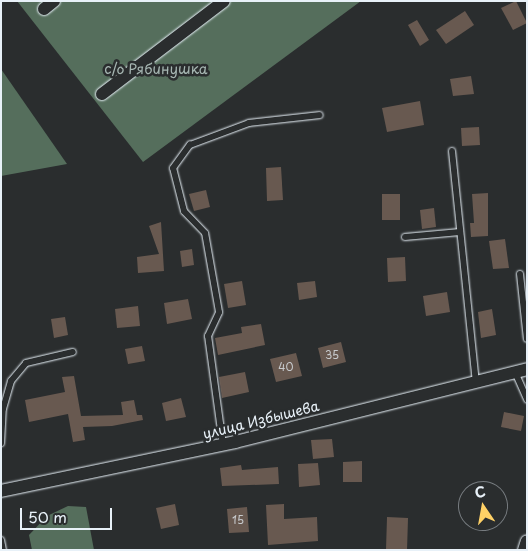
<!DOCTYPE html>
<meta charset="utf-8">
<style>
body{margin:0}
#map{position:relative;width:528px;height:551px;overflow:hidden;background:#2a2d2e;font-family:"Playpen Sans",sans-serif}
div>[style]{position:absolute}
.green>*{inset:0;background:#556e5c}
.building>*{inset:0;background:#685950}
.roads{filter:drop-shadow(0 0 1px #e8f1f8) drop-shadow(0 0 1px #e8f1f8)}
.service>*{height:6px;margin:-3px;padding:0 3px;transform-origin:3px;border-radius:3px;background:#2a2d2e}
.minor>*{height:12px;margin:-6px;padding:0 6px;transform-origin:6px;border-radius:6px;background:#2a2d2e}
span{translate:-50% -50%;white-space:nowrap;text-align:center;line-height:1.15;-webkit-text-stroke:5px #2a2d2e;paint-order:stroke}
.number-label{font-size:11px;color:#c8cbce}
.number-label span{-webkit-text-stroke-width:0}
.park-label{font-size:14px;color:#a6b6b2}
.street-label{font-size:14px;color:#e8f1f8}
.frame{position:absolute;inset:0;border:2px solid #e8f1f8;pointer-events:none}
.north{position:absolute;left:458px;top:481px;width:50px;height:50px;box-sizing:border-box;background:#2a2d2e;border:1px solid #767b7f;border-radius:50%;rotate:348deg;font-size:14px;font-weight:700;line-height:20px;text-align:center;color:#e8f1f8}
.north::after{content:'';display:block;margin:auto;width:18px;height:22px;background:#ffd166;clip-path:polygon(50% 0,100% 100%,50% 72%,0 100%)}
.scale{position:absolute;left:20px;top:508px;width:92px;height:22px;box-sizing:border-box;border:2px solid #e8f1f8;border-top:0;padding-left:6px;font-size:15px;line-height:18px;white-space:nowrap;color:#e8f1f8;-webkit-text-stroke:4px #2a2d2e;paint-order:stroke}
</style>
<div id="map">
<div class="green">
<div style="clip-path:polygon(17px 1px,361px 1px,143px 162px)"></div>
<div style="clip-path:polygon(1px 69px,67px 164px,1px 176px)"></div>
<div style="clip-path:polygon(68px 506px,86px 507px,94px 550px,32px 550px,29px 535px,47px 516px)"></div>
</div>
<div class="building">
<div style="clip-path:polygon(516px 1px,527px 23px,513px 30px,501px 8px)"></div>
<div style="clip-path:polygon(465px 11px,474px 25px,446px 44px,436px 30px)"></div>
<div style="clip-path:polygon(417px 20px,429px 40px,420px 46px,408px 25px)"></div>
<div style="clip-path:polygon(471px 76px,474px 94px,453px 96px,450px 79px)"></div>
<div style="clip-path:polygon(420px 101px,424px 125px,387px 132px,382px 108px)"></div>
<div style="clip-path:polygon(479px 127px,480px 145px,462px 146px,461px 128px)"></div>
<div style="clip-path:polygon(281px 167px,283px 200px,267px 201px,266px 168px)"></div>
<div style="clip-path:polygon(206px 190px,210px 207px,194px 211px,189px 194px)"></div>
<div style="clip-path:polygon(488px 193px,488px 236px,471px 237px,470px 223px,474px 223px,472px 194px)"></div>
<div style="clip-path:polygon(382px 194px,400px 194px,400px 220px,382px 220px)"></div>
<div style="clip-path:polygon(434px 208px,436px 227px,422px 229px,420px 210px)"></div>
<div style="clip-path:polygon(161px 222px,164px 271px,138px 273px,137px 257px,159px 254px,149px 226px)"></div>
<div style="clip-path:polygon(505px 239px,509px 268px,493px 269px,489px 241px)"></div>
<div style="clip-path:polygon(192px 249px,194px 265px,182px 267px,180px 251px)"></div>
<div style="clip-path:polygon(405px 257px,406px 281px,388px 282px,387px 258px)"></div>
<div style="clip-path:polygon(242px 281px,246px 305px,228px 308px,224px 284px)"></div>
<div style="clip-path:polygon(315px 281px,317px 297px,299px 300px,297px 283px)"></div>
<div style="clip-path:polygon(447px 292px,450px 312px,426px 316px,423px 296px)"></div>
<div style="clip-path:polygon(188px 299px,192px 319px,167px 324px,164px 303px)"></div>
<div style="clip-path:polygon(138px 306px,140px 326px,117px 328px,115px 309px)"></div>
<div style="clip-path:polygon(492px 309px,496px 335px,481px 338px,478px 312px)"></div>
<div style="clip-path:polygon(65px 317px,68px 335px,54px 338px,51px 319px)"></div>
<div style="clip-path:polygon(261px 324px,265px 345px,218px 355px,215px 338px,242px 333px,241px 327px)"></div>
<div style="clip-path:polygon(341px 342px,346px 362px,323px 368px,318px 348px)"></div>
<div style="clip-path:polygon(142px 346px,145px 361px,128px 364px,125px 349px)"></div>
<div style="clip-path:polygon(296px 353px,302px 376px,276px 382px,270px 359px)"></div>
<div style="clip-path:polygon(245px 372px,249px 392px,222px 398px,219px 377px)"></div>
<div style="clip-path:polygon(74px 376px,81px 416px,123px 415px,121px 402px,134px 400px,137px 415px,142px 415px,143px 420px,112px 426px,83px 427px,85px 440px,73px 442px,68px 414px,29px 422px,25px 400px,65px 392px,62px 377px)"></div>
<div style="clip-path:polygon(181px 398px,186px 417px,166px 421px,162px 403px)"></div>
<div style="clip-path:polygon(504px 412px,524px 416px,521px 431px,501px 427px)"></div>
<div style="clip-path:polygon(332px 439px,334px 457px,313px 459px,311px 440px)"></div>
<div style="clip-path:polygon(362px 461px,362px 482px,343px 482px,343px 462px)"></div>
<div style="clip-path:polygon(318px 463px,320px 485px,299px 487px,298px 464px)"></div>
<div style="clip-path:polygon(241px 465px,242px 470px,278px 467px,279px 484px,222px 486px,220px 468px)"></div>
<div style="clip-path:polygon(175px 504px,179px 525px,161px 529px,156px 508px)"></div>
<div style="clip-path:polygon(284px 504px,284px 519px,317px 517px,318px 541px,268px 545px,266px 505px)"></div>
<div style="clip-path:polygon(247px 507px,249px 532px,229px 533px,227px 509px)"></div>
<div style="clip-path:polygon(387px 517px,408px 518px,407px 550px,386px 550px)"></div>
</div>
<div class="roads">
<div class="service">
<div style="left:452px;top:151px;width:232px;rotate:84.1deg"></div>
<div style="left:405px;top:237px;width:55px;rotate:-5.2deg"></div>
<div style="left:520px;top:274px;width:65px;rotate:83.9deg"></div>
<div style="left:515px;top:372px;width:30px;rotate:66deg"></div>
<div style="left:1px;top:443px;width:34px;rotate:-87deg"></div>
<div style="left:3px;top:409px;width:29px;rotate:-74deg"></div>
<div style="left:11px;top:381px;width:23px;rotate:-50deg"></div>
<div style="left:26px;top:363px;width:48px;rotate:-13.2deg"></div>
<div style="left:223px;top:445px;width:110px;rotate:-97.8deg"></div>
<div style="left:208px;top:336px;width:26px;rotate:-65deg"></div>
<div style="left:219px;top:312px;width:80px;rotate:-100deg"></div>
<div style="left:205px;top:233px;width:30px;rotate:-134deg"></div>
<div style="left:184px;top:211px;width:44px;rotate:-104.3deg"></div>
<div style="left:173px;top:168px;width:29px;rotate:-54deg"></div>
<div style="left:190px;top:145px;width:63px;rotate:-20.4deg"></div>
<div style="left:249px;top:123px;width:71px;rotate:-6.4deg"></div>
<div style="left:1px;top:540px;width:10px;rotate:79deg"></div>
</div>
<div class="minor">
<div style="left:44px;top:9px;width:13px;rotate:-39deg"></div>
<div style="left:102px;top:94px;width:153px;rotate:-37.3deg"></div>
<div style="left:1px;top:491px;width:239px;rotate:-11.8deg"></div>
<div style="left:235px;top:442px;width:301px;rotate:-14deg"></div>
<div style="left:524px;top:550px;width:9px;rotate:-72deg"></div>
</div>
</div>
<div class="number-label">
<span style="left:332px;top:355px">35</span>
<span style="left:286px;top:367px">40</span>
<span style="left:238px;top:520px">15</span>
</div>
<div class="park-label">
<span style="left:156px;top:69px">с/о Рябинушка</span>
</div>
<div class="street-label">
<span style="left:261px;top:420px;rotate:-14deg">улица Избышева</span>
</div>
<div class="frame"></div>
<div class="north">С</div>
<div class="scale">50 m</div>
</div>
